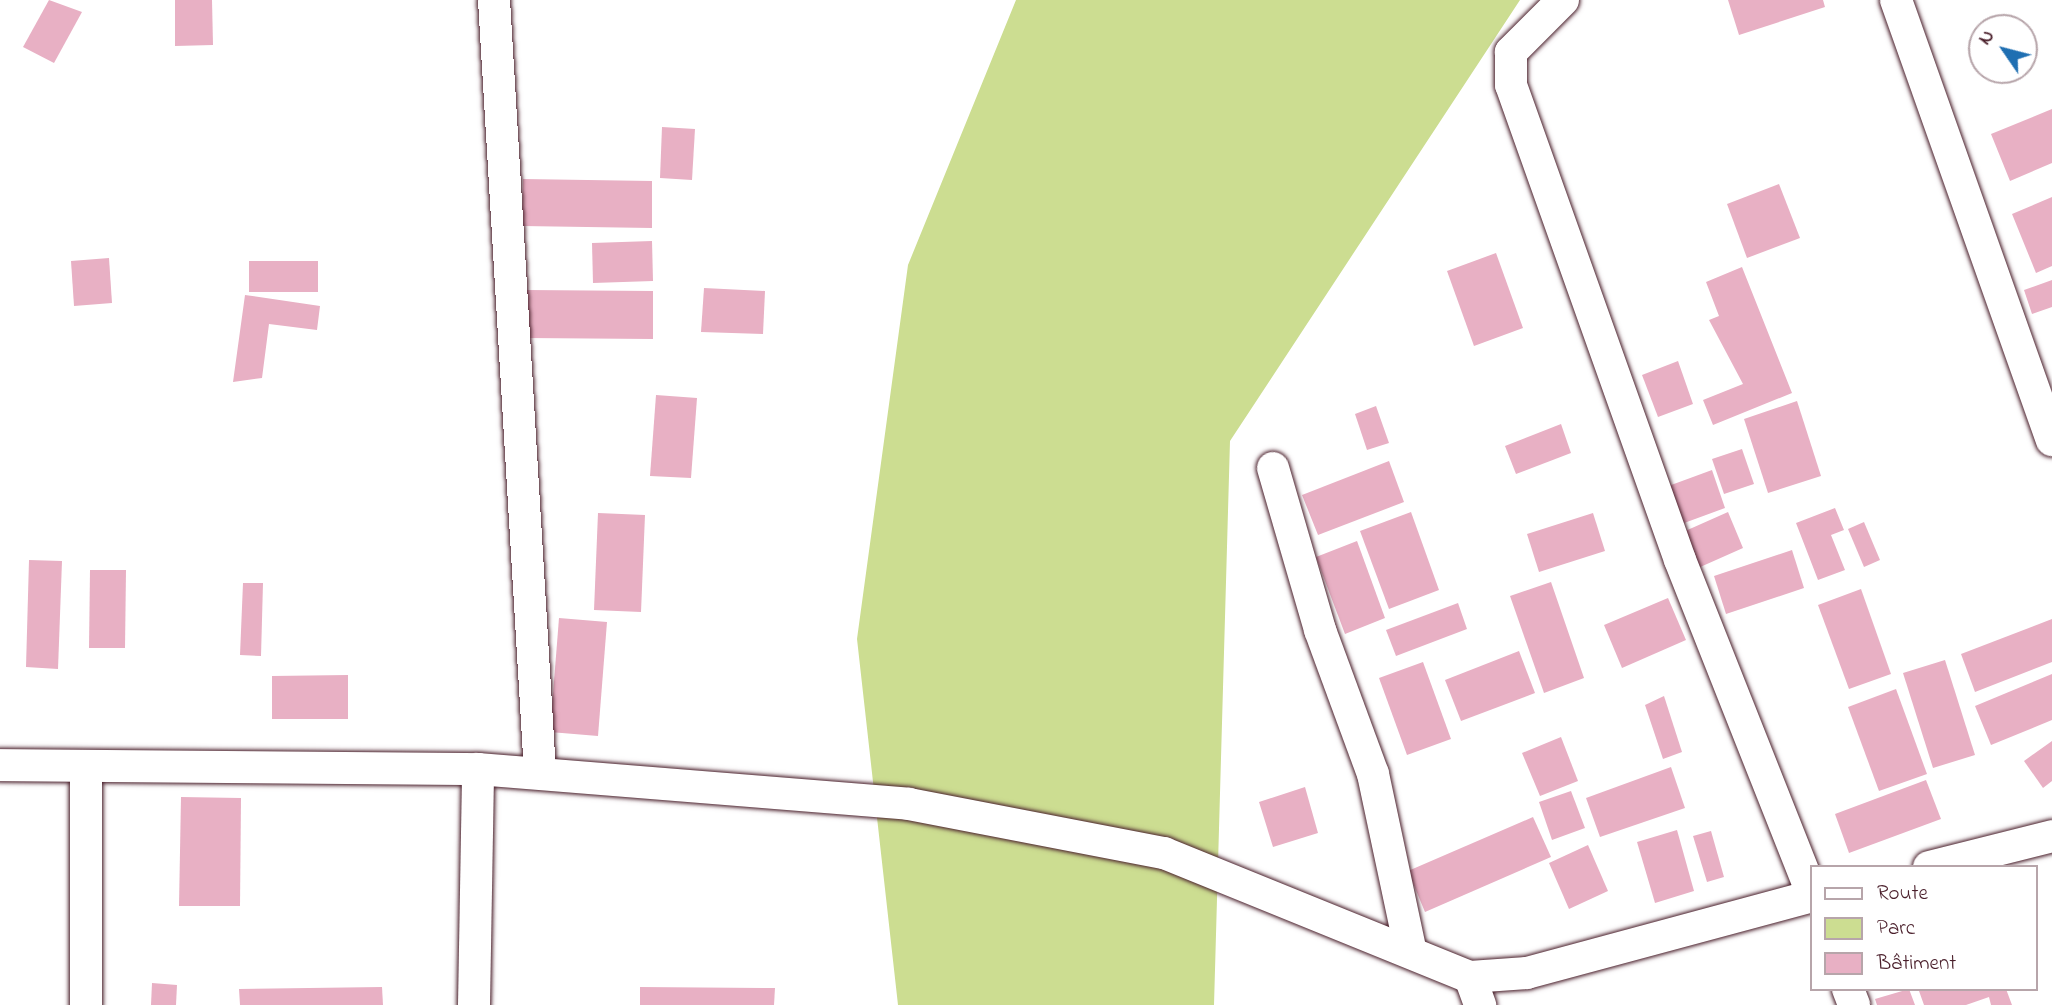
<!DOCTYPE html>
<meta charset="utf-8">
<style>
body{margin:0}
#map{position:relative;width:2052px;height:1005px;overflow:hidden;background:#fff;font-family:"Indie Flower",sans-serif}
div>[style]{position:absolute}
.green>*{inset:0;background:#ccdd91}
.building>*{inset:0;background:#e8b0c4}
.roads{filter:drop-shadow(0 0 2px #4a1f2b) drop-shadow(0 0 2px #4a1f2b)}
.street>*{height:32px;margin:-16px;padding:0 16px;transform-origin:16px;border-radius:16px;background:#fff}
span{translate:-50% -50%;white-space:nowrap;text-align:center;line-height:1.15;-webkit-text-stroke:5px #fff;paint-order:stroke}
.legend{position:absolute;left:1810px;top:865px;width:228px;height:126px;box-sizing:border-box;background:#fff;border:2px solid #b7a5aa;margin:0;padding:9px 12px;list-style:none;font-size:21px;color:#4a1f2b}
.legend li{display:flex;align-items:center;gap:14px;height:35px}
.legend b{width:35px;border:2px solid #b7a5aa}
.north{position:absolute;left:1968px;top:14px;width:70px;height:70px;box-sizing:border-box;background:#fff;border:2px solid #b7a5aa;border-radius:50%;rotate:305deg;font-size:19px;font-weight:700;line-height:28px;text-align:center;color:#4a1f2b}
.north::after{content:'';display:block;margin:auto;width:24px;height:32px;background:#1f6fb2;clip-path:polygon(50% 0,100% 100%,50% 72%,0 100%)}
</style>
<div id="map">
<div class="green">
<div style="clip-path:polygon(1016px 0,1520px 0,1230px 441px,1214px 1005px,898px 1005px,857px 639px,908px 265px)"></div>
</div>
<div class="building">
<div style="clip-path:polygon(49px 0,82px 12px,54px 63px,23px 47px)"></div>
<div style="clip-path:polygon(175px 0,212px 0,213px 45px,175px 46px)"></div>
<div style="clip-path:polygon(1728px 0,1823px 0,1825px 7px,1739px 35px)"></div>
<div style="clip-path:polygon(2052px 109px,2052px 163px,2010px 181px,1991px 134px)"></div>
<div style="clip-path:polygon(662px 127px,695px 129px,692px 180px,660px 178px)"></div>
<div style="clip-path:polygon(523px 179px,652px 181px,652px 228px,522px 226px)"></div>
<div style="clip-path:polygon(1779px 184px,1800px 238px,1747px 258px,1727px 204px)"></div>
<div style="clip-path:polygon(2052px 197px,2052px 266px,2036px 273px,2012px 214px)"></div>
<div style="clip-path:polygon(652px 241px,653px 281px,593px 283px,592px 243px)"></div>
<div style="clip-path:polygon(1496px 253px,1523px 328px,1474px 346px,1447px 271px)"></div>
<div style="clip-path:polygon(109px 258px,112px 303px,74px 306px,71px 261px)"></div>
<div style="clip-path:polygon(249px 261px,318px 261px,318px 292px,249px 292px)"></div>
<div style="clip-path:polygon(1742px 267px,1792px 393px,1713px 425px,1703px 400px,1743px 384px,1709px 320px,1719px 316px,1706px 282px)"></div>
<div style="clip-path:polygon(2052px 280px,2052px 307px,2032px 314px,2024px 290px)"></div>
<div style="clip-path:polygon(704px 288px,765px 291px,763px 334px,701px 332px)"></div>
<div style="clip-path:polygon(526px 290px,653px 291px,653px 339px,526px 338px)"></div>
<div style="clip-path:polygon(245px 295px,320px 306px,317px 330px,269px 324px,262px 378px,233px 382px)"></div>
<div style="clip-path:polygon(1678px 361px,1693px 404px,1658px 417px,1642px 375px)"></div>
<div style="clip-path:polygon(656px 395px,697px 398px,691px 478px,650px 476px)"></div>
<div style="clip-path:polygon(1797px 401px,1821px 476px,1768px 493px,1744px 419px)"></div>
<div style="clip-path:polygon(1376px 406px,1389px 443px,1367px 450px,1355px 414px)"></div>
<div style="clip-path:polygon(1561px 424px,1571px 453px,1516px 474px,1505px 446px)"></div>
<div style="clip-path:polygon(1742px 449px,1754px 484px,1724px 494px,1712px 459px)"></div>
<div style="clip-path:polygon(1389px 461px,1404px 502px,1318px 535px,1302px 495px)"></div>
<div style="clip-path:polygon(1712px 470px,1725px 508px,1676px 526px,1663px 488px)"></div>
<div style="clip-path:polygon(1835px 508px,1844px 530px,1831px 535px,1845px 570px,1818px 580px,1796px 523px)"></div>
<div style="clip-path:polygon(1411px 512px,1439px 590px,1389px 609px,1360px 531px)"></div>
<div style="clip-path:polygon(1728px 512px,1743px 548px,1698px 568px,1683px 532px)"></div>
<div style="clip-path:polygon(598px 513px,645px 515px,641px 612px,594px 610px)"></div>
<div style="clip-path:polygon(1593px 513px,1605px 551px,1539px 572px,1527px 534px)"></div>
<div style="clip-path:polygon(1864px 522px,1880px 560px,1864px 567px,1848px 529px)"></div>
<div style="clip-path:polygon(1357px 541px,1385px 618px,1345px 634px,1316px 557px)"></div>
<div style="clip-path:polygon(1792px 550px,1804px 588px,1726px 614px,1714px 576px)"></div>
<div style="clip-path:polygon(29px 560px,62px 561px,58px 669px,26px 667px)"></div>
<div style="clip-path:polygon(90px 570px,126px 570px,125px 648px,89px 648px)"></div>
<div style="clip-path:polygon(1551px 582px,1584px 678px,1544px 693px,1510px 596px)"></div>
<div style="clip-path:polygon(243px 583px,263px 583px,261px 656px,240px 655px)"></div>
<div style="clip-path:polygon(1861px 589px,1891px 674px,1849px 689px,1818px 605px)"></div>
<div style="clip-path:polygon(1668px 598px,1686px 640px,1622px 668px,1604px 625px)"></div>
<div style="clip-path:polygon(1458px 603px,1467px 629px,1396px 656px,1386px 630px)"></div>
<div style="clip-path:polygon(559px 618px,607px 622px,598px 736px,550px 732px)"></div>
<div style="clip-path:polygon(2052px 619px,2052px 662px,1975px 692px,1961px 654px)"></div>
<div style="clip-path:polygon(1519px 651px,1535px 693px,1461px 721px,1445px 680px)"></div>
<div style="clip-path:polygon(1945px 660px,1975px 755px,1933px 768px,1903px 673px)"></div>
<div style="clip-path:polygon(1423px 662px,1451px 739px,1407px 755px,1379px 678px)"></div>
<div style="clip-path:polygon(2052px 674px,2052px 720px,1991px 745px,1975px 706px)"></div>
<div style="clip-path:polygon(348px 675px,348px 719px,272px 719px,272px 676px)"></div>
<div style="clip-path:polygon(1896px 689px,1927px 774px,1879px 791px,1848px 707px)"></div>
<div style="clip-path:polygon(1664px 696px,1682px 752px,1663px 759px,1645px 705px)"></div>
<div style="clip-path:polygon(1561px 737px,1578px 781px,1540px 796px,1522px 753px)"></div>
<div style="clip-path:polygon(2052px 741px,2052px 781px,2043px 788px,2024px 761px)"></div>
<div style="clip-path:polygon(1671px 767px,1685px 808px,1600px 837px,1586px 798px)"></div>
<div style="clip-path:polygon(1926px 780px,1941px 819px,1849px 853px,1835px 814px)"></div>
<div style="clip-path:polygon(1305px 787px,1318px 833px,1273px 847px,1259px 802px)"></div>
<div style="clip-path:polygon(1571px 791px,1585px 828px,1552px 840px,1539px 802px)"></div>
<div style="clip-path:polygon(181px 797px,241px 798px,240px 906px,179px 906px)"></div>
<div style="clip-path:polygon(1533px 817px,1551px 857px,1425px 912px,1408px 871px)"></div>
<div style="clip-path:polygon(1677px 830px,1694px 891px,1655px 903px,1637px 842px)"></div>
<div style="clip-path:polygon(1711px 831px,1724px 877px,1707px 882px,1693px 836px)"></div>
<div style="clip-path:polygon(1588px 845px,1608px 891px,1569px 909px,1549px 863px)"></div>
<div style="clip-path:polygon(152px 983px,177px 985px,176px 1005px,151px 1005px)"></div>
<div style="clip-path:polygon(382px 987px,383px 1005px,240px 1005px,239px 989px)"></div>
<div style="clip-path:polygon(640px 987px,775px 988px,774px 1005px,640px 1005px)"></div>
<div style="clip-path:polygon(1909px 989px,1915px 1005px,1877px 1005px,1875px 999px)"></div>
<div style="clip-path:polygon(2006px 989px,2012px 1005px,1991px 1005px,1989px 997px,1966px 1005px,1924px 1005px,1919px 991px)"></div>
</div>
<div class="roads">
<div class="street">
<div style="left:494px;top:0;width:774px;rotate:86.59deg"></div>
<div style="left:1563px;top:0;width:74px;rotate:135deg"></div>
<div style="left:1511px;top:52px;width:33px;rotate:90deg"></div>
<div style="left:1511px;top:85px;width:504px;rotate:70.41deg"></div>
<div style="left:1680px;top:560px;width:359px;rotate:68.4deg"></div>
<div style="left:1896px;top:0;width:467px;rotate:70.5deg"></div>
<div style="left:1273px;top:468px;width:169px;rotate:73.8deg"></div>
<div style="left:1320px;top:630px;width:153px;rotate:69.8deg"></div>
<div style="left:1373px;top:774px;width:178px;rotate:78deg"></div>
<div style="left:0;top:765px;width:478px;rotate:0.5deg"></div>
<div style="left:478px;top:769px;width:432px;rotate:4.6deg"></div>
<div style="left:909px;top:804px;width:260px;rotate:10.9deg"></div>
<div style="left:1164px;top:853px;width:330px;rotate:22.1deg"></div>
<div style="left:1470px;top:977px;width:57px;rotate:-4deg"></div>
<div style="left:1527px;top:973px;width:295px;rotate:-15.1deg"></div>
<div style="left:86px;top:766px;width:239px;rotate:90deg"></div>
<div style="left:1929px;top:867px;width:127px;rotate:-14.1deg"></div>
<div style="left:1470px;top:977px;width:30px;rotate:70deg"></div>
<div style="left:1848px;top:989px;width:17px;rotate:69deg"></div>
<div style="left:474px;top:1005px;width:236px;rotate:-89deg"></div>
</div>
</div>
<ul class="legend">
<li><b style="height:9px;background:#fff"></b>Route</li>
<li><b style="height:19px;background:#ccdd91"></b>Parc</li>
<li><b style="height:19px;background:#e8b0c4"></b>Bâtiment</li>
</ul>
<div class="north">N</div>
</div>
